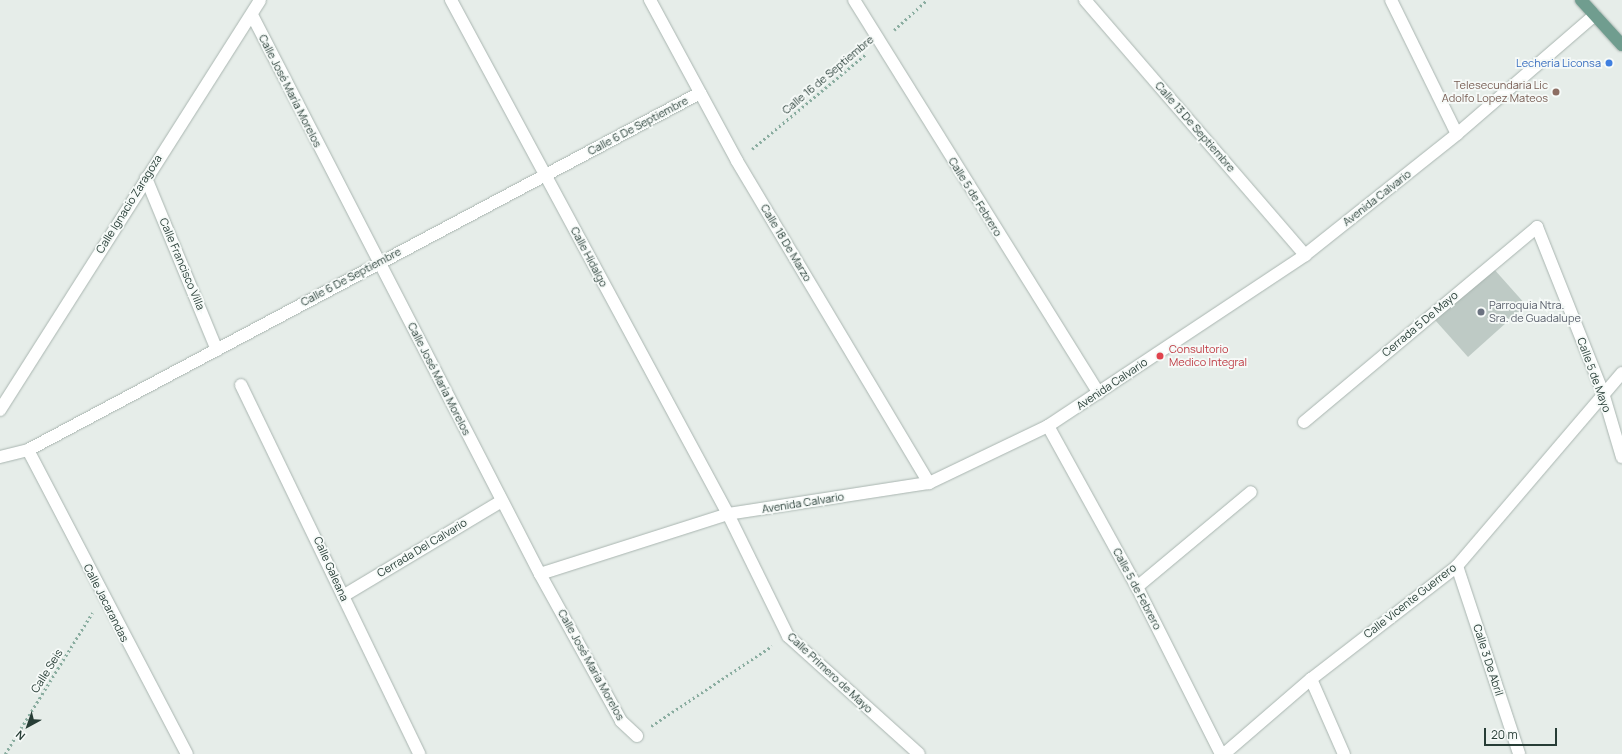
<!DOCTYPE html>
<meta charset="utf-8">
<style>
body{margin:0}
#map{position:relative;width:1622px;height:754px;overflow:hidden;background:#e6ede9;font-family:Manrope,sans-serif}
div>[style]{position:absolute}
.building>*{inset:0;background:#becac5}
.path>*{height:2.5px;margin-top:-1.25px;transform-origin:0;background:repeating-linear-gradient(90deg,#8aada0 0 2px,transparent 0 5px)}
.roads{filter:drop-shadow(0 0 1px #a9b5b0) drop-shadow(0 0 1px #a9b5b0)}
.minor>*{height:12px;margin:-6px;padding:0 6px;transform-origin:6px;border-radius:6px;background:#fff}
.major>*{height:12px;margin:-6px;padding:0 6px;transform-origin:6px;border-radius:6px;background:#709d8f}
.dots>*{width:11px;height:11px;translate:-50% -50%;box-sizing:border-box;border:2px solid #f6faf8;border-radius:50%}
span{translate:-50% -50%;white-space:nowrap;text-align:center;line-height:1.15;-webkit-text-stroke:3.5px #f6faf8;paint-order:stroke}
.shop-label{font-size:11px;color:#366cbe}
.right{translate:-100% -50%;text-align:right}
.street-label{font-size:11px;color:#273d36}
.education-label{font-size:11px;color:#785e54}
.worship-label{font-size:11px;color:#5b616d}
.left{translate:0 -50%;text-align:left}
.health-label{font-size:11px;color:#be3a42}
.north{position:absolute;left:8px;top:706px;width:40px;height:40px;-webkit-text-stroke:3px #f6faf8;paint-order:stroke;rotate:220deg;font-size:11px;font-weight:700;line-height:16px;text-align:center;color:#273d36}
.north::after{content:'';display:block;margin:auto;width:14px;height:18px;background:#273d36;clip-path:polygon(50% 0,100% 100%,50% 72%,0 100%)}
.scale{position:absolute;left:1484px;top:728px;width:73px;height:18px;box-sizing:border-box;border:2px solid #273d36;border-top:0;padding-left:5px;font-size:12px;line-height:14px;white-space:nowrap;color:#273d36;-webkit-text-stroke:3px #f6faf8;paint-order:stroke}
</style>
<div id="map">
<div class="building">
<div style="clip-path:polygon(1493px 268px,1526px 305px,1468px 357px,1435px 320px)"></div>
</div>
<div class="path">
<div style="left:894px;top:30px;width:45px;rotate:-42.3deg"></div>
<div style="left:752px;top:149px;width:148px;rotate:-39.8deg"></div>
<div style="left:651px;top:726px;width:145px;rotate:-33.5deg"></div>
<div style="left:5px;top:754px;width:166px;rotate:-58.3deg"></div>
</div>
<div class="roads">
<div class="minor">
<div style="left:451px;top:0;width:584px;rotate:61.68deg"></div>
<div style="left:728px;top:514px;width:136px;rotate:63.8deg"></div>
<div style="left:788px;top:636px;width:176px;rotate:42deg"></div>
<div style="left:650px;top:0;width:183px;rotate:61.6deg"></div>
<div style="left:737px;top:161px;width:375px;rotate:59.2deg"></div>
<div style="left:854px;top:0;width:463px;rotate:58.1deg"></div>
<div style="left:1085px;top:0;width:337px;rotate:49.2deg"></div>
<div style="left:1391px;top:0;width:149px;rotate:63.8deg"></div>
<div style="left:252px;top:15px;width:629px;rotate:62.74deg"></div>
<div style="left:540px;top:574px;width:168px;rotate:61.1deg"></div>
<div style="left:621px;top:721px;width:22px;rotate:43deg"></div>
<div style="left:146px;top:178px;width:186px;rotate:67.6deg"></div>
<div style="left:241px;top:385px;width:410px;rotate:64.2deg"></div>
<div style="left:0;top:410px;width:485px;rotate:-57.6deg"></div>
<div style="left:1304px;top:422px;width:304px;rotate:-39.9deg"></div>
<div style="left:1537px;top:227px;width:179px;rotate:68.3deg"></div>
<div style="left:1603px;top:393px;width:67px;rotate:73.5deg"></div>
<div style="left:1048px;top:426px;width:184px;rotate:61.1deg"></div>
<div style="left:1137px;top:587px;width:187px;rotate:63.3deg"></div>
<div style="left:28px;top:450px;width:343px;rotate:62.4deg"></div>
<div style="left:0;top:457px;width:29px;rotate:-14deg"></div>
<div style="left:28px;top:450px;width:761px;rotate:-27.98deg"></div>
<div style="left:1457px;top:566px;width:198px;rotate:71.7deg"></div>
<div style="left:540px;top:574px;width:197px;rotate:-17.7deg"></div>
<div style="left:728px;top:514px;width:203px;rotate:-8.8deg"></div>
<div style="left:929px;top:483px;width:132px;rotate:-25.6deg"></div>
<div style="left:1048px;top:426px;width:309px;rotate:-33.6deg"></div>
<div style="left:1305px;top:255px;width:194px;rotate:-38.5deg"></div>
<div style="left:1457px;top:134px;width:182px;rotate:-40.8deg"></div>
<div style="left:1137px;top:587px;width:148px;rotate:-39.8deg"></div>
<div style="left:343px;top:596px;width:185px;rotate:-30.9deg"></div>
<div style="left:1311px;top:679px;width:82px;rotate:66.3deg"></div>
<div style="left:1224px;top:754px;width:115px;rotate:-40.8deg"></div>
<div style="left:1311px;top:679px;width:185px;rotate:-37.7deg"></div>
<div style="left:1457px;top:566px;width:254px;rotate:-49.5deg"></div>
</div>
<div class="major">
<div style="left:1581px;top:0;width:61px;rotate:47.7deg"></div>
</div>
</div>
<div class="dots">
<div style="left:1609px;top:63px;background:#3f7fe0"></div>
<div style="left:1556px;top:92px;background:#8d6e63"></div>
<div style="left:1481px;top:312px;background:#6b7280"></div>
<div style="left:1160px;top:356px;background:#e0444e"></div>
</div>
<div class="shop-label">
<span class="right" style="left:1601px;top:63px">Lecheria Liconsa</span>
</div>
<div class="street-label">
<span style="left:828px;top:75px;rotate:-40deg">Calle 16 de Septiembre</span>
<span style="left:290px;top:91px;rotate:63deg">Calle José María Morelos</span>
<span style="left:638px;top:126px;rotate:-28deg">Calle 6 De Septiembre</span>
<span style="left:1195px;top:127px;rotate:49deg">Calle 13 De Septiembre</span>
<span style="left:975px;top:197px;rotate:58deg">Calle 5 de Febrero</span>
<span style="left:1377px;top:198px;rotate:-38deg">Avenida Calvario</span>
<span style="left:129px;top:204px;rotate:-58deg">Calle Ignacio Zaragoza</span>
<span style="left:786px;top:243px;rotate:59deg">Calle 18 De Marzo</span>
<span style="left:589px;top:257px;rotate:62deg">Calle Hidalgo</span>
<span style="left:182px;top:264px;rotate:67deg">Calle Francisco Villa</span>
<span style="left:351px;top:277px;rotate:-28deg">Calle 6 De Septiembre</span>
<span style="left:1420px;top:324px;rotate:-40deg">Cerrada 5 De Mayo</span>
<span style="left:1594px;top:375px;rotate:70deg">Calle 5 de Mayo</span>
<span style="left:439px;top:379px;rotate:63deg">Calle José María Morelos</span>
<span style="left:1112px;top:384px;rotate:-34deg">Avenida Calvario</span>
<span style="left:803px;top:503px;rotate:-9deg">Avenida Calvario</span>
<span style="left:422px;top:548px;rotate:-31deg">Cerrada Del Calvario</span>
<span style="left:331px;top:569px;rotate:66deg">Calle Galeana</span>
<span style="left:1137px;top:589px;rotate:62deg">Calle 5 de Febrero</span>
<span style="left:1410px;top:601px;rotate:-38deg">Calle Vicente Guerrero</span>
<span style="left:106px;top:603px;rotate:63deg">Calle Jacarandas</span>
<span style="left:1488px;top:660px;rotate:72deg">Calle 3 De Abril</span>
<span style="left:591px;top:665px;rotate:61deg">Calle José María Morelos</span>
<span style="left:47px;top:671px;rotate:-58deg">Calle Seis</span>
<span style="left:830px;top:673px;rotate:43deg">Calle Primero de Mayo</span>
</div>
<div class="education-label">
<span class="right" style="left:1548px;top:92px">Telesecundaria Lic<br>Adolfo Lopez Mateos</span>
</div>
<div class="worship-label">
<span class="left" style="left:1489px;top:312px">Parroquia Ntra.<br>Sra. de Guadalupe</span>
</div>
<div class="health-label">
<span class="left" style="left:1169px;top:356px">Consultorio<br>Medico Integral</span>
</div>
<div class="north">N</div>
<div class="scale">20 m</div>
</div>
